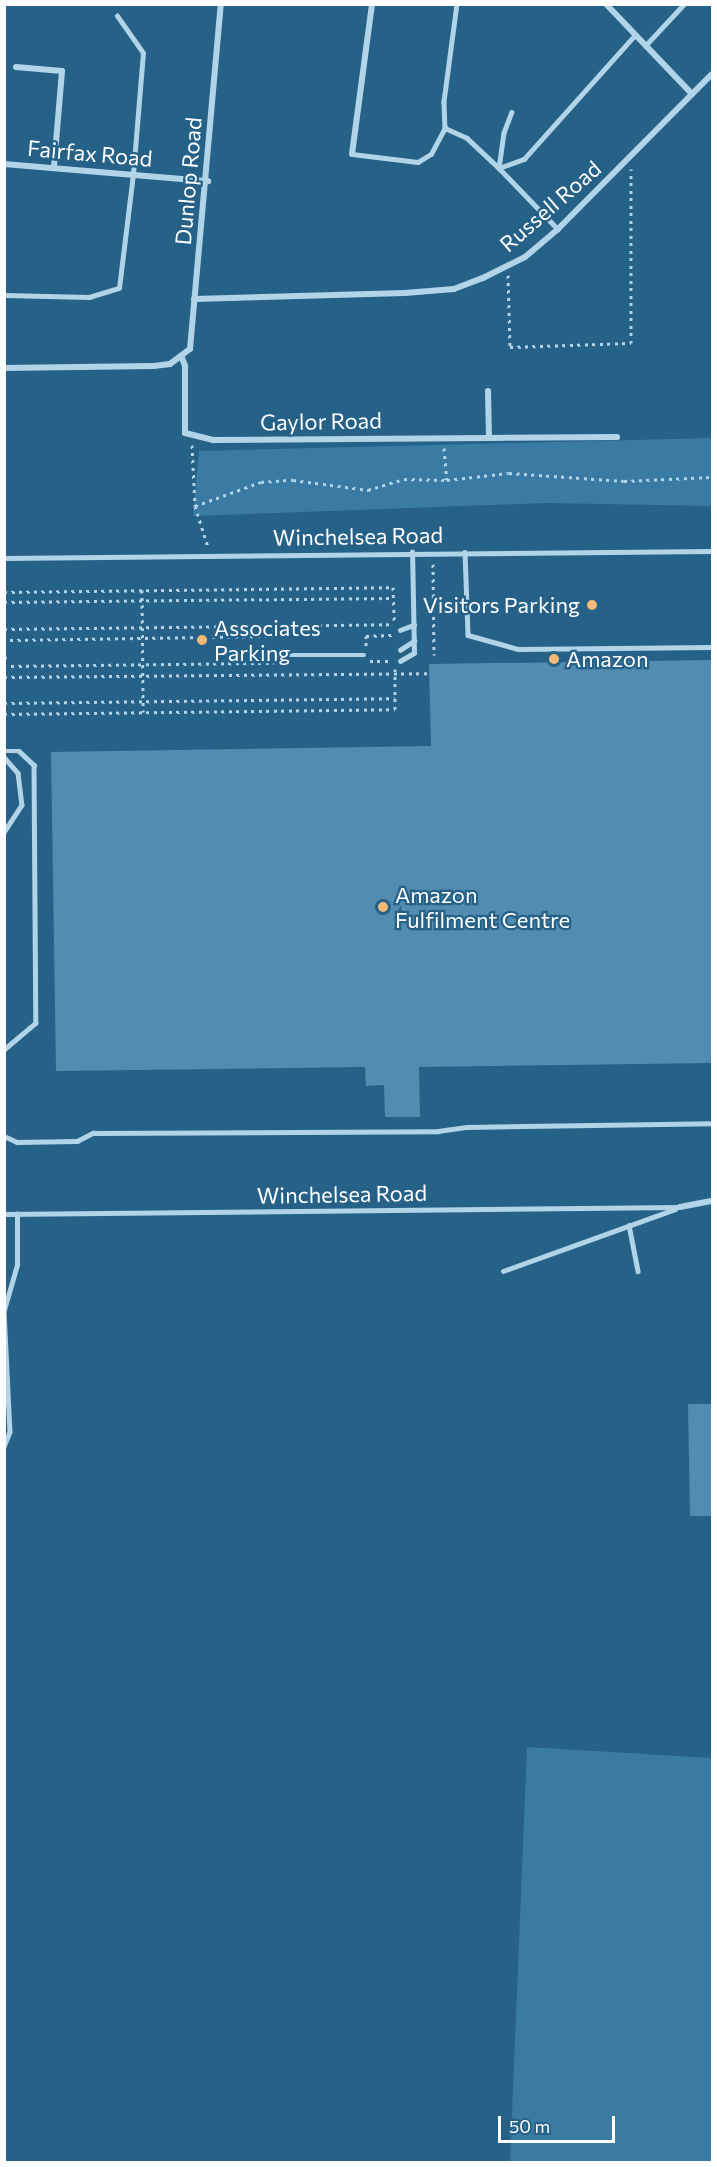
<!DOCTYPE html>
<style>
body{margin:0}
#map{position:relative;width:717px;height:2167px;overflow:hidden;background:#266188;font-family:Commissioner,sans-serif}
div>[style]{position:absolute}
.green>*{inset:0;background:#3a7ba4}
.building>*{inset:0;background:#528cb1}
.path>*{height:3px;margin-top:-1.5px;transform-origin:0;background:repeating-linear-gradient(90deg,#b2d4e9 0 3px,transparent 0 7.5px)}
.service>*{height:4.5px;margin:-2.25px;padding:0 2.25px;transform-origin:2.25px;border-radius:2.25px;background:#b2d4e9}
.minor>*{height:6px;margin:-3px;padding:0 3px;transform-origin:3px;border-radius:3px;background:#b2d4e9}
.dots>*{width:16px;height:16px;translate:-50% -50%;box-sizing:border-box;border:3px solid #266188;border-radius:50%}
span{translate:-50% -50%;white-space:nowrap;text-align:center;line-height:1.15;-webkit-text-stroke:4.5px #266188;paint-order:stroke}
.street-label{font-size:22px;color:#fff}
.poi-label{font-size:22px;color:#fff}
.right{translate:-100% -50%;text-align:right}
.left{translate:0 -50%;text-align:left}
.frame{position:absolute;inset:0;border:6px solid #fff;pointer-events:none}
.scale{position:absolute;left:498px;top:2116px;width:117px;height:27px;box-sizing:border-box;border:3px solid #fff;border-top:0;padding-left:8px;font-size:18px;line-height:21px;white-space:nowrap;color:#fff;-webkit-text-stroke:4px #266188;paint-order:stroke}
</style>
<div id="map">
<div class="green">
<div style="clip-path:polygon(712px 438px,712px 506px,547px 503px,193px 516px,199px 451px)"></div>
<div style="clip-path:polygon(527px 1747px,712px 1758px,712px 2162px,510px 2162px)"></div>
</div>
<div class="building">
<div style="clip-path:polygon(712px 660px,712px 1063px,419px 1067px,420px 1117px,385px 1117px,384px 1085px,366px 1086px,365px 1067px,56px 1071px,51px 752px,431px 746px,429px 664px)"></div>
<div style="clip-path:polygon(688px 1404px,712px 1404px,712px 1516px,690px 1516px)"></div>
</div>
<div class="path">
<div style="left:508px;top:275px;width:72px;rotate:88.4deg"></div>
<div style="left:510px;top:347px;width:121px;rotate:-1.9deg"></div>
<div style="left:631px;top:343px;width:174px;rotate:-90deg"></div>
<div style="left:192px;top:445px;width:61px;rotate:87.2deg"></div>
<div style="left:195px;top:506px;width:43px;rotate:72.4deg"></div>
<div style="left:444px;top:448px;width:32px;rotate:85deg"></div>
<div style="left:195px;top:506px;width:70px;rotate:-20deg"></div>
<div style="left:261px;top:482px;width:32px;rotate:-4deg"></div>
<div style="left:293px;top:480px;width:76px;rotate:7.6deg"></div>
<div style="left:368px;top:490px;width:38px;rotate:-17deg"></div>
<div style="left:404px;top:479px;width:43px;rotate:1.3deg"></div>
<div style="left:447px;top:480px;width:62px;rotate:-6.4deg"></div>
<div style="left:509px;top:473px;width:115px;rotate:4deg"></div>
<div style="left:624px;top:481px;width:88px;rotate:-2.6deg"></div>
<div style="left:433px;top:564px;width:91px;rotate:89.4deg"></div>
<div style="left:142px;top:590px;width:122px;rotate:89.5deg"></div>
<div style="left:4px;top:592px;width:389px;rotate:-0.7deg"></div>
<div style="left:393px;top:587px;width:37px;rotate:88deg"></div>
<div style="left:4px;top:602px;width:390px;rotate:-0.6deg"></div>
<div style="left:4px;top:629px;width:388px;rotate:-0.7deg"></div>
<div style="left:10px;top:640px;width:264px;rotate:-0.9deg"></div>
<div style="left:366px;top:646px;width:10px;rotate:-90deg"></div>
<div style="left:366px;top:636px;width:26px;rotate:-2deg"></div>
<div style="left:370px;top:661px;width:20px"></div>
<div style="left:11px;top:666px;width:263px;rotate:-0.7deg"></div>
<div style="left:4px;top:677px;width:426px;rotate:-0.5deg"></div>
<div style="left:4px;top:703px;width:391px;rotate:-0.7deg"></div>
<div style="left:4px;top:714px;width:391px;rotate:-0.7deg"></div>
<div style="left:395px;top:709px;width:40px;rotate:-90deg"></div>
</div>
<div class="service">
<div style="left:457px;top:4px;width:99px;rotate:97.6deg"></div>
<div style="left:444px;top:102px;width:26px;rotate:88deg"></div>
<div style="left:445px;top:128px;width:24px;rotate:24deg"></div>
<div style="left:467px;top:138px;width:44px;rotate:43.2deg"></div>
<div style="left:499px;top:168px;width:27px;rotate:-20deg"></div>
<div style="left:524px;top:159px;width:166px;rotate:-48.2deg"></div>
<div style="left:645px;top:46px;width:57px;rotate:-47.1deg"></div>
<div style="left:512px;top:112px;width:22px;rotate:111deg"></div>
<div style="left:504px;top:133px;width:35px;rotate:98deg"></div>
<div style="left:499px;top:168px;width:85px;rotate:46deg"></div>
<div style="left:352px;top:154px;width:66px;rotate:6.9deg"></div>
<div style="left:418px;top:162px;width:15px;rotate:-32deg"></div>
<div style="left:431px;top:154px;width:30px;rotate:-62deg"></div>
<div style="left:4px;top:295px;width:85px;rotate:1.3deg"></div>
<div style="left:89px;top:297px;width:31px;rotate:-17deg"></div>
<div style="left:119px;top:288px;width:115px;rotate:-83deg"></div>
<div style="left:133px;top:174px;width:121px;rotate:-85.3deg"></div>
<div style="left:143px;top:53px;width:45px;rotate:-125.1deg"></div>
<div style="left:465px;top:552px;width:83px;rotate:87.9deg"></div>
<div style="left:468px;top:635px;width:52px;rotate:15.6deg"></div>
<div style="left:518px;top:649px;width:194px;rotate:-0.6deg"></div>
<div style="left:4px;top:558px;width:708px;rotate:-0.57deg"></div>
<div style="left:400px;top:630px;width:15px;rotate:-20deg"></div>
<div style="left:400px;top:650px;width:17px;rotate:-33deg"></div>
<div style="left:286px;top:655px;width:78px"></div>
<div style="left:4px;top:658px;width:1px"></div>
<div style="left:400px;top:661px;width:16px;rotate:-30deg"></div>
<div style="left:414px;top:653px;width:101px;rotate:-91.1deg"></div>
<div style="left:4px;top:751px;width:15px"></div>
<div style="left:19px;top:751px;width:21px;rotate:43deg"></div>
<div style="left:34px;top:765px;width:258px;rotate:89.6deg"></div>
<div style="left:36px;top:1023px;width:42px;rotate:139.8deg"></div>
<div style="left:4px;top:757px;width:21px;rotate:49deg"></div>
<div style="left:18px;top:773px;width:32px;rotate:83deg"></div>
<div style="left:22px;top:805px;width:33px;rotate:123deg"></div>
<div style="left:4px;top:1136px;width:14px;rotate:25deg"></div>
<div style="left:17px;top:1142px;width:60px;rotate:-1deg"></div>
<div style="left:77px;top:1141px;width:18px;rotate:-27deg"></div>
<div style="left:93px;top:1133px;width:345px;rotate:-0.3deg"></div>
<div style="left:438px;top:1131px;width:29px;rotate:-8deg"></div>
<div style="left:467px;top:1127px;width:245px;rotate:-0.9deg"></div>
<div style="left:4px;top:1214px;width:676px;rotate:-0.59deg"></div>
<div style="left:629px;top:1225px;width:47px;rotate:78.9deg"></div>
<div style="left:503px;top:1271px;width:183px;rotate:-19.8deg"></div>
<div style="left:4px;top:1310px;width:122px;rotate:87.2deg"></div>
<div style="left:10px;top:1432px;width:16px;rotate:112deg"></div>
<div style="left:4px;top:1310px;width:47px;rotate:-73.9deg"></div>
<div style="left:17px;top:1265px;width:51px;rotate:-90deg"></div>
</div>
<div class="minor">
<div style="left:606px;top:4px;width:124px;rotate:46.3deg"></div>
<div style="left:16px;top:67px;width:46px;rotate:5deg"></div>
<div style="left:62px;top:71px;width:96px;rotate:94.8deg"></div>
<div style="left:352px;top:154px;width:151px;rotate:-82.4deg"></div>
<div style="left:4px;top:164px;width:205px;rotate:4.8deg"></div>
<div style="left:194px;top:299px;width:211px;rotate:-1.6deg"></div>
<div style="left:405px;top:293px;width:49px;rotate:-4.7deg"></div>
<div style="left:454px;top:289px;width:31px;rotate:-21deg"></div>
<div style="left:483px;top:278px;width:47px;rotate:-26.6deg"></div>
<div style="left:525px;top:257px;width:43px;rotate:-40.3deg"></div>
<div style="left:558px;top:229px;width:218px;rotate:-45.2deg"></div>
<div style="left:182px;top:358px;width:9px;rotate:69deg"></div>
<div style="left:185px;top:366px;width:67px;rotate:90deg"></div>
<div style="left:185px;top:433px;width:30px;rotate:14deg"></div>
<div style="left:214px;top:440px;width:275px;rotate:-0.4deg"></div>
<div style="left:489px;top:438px;width:47px;rotate:-91.2deg"></div>
<div style="left:4px;top:368px;width:150px;rotate:-0.8deg"></div>
<div style="left:154px;top:366px;width:16px;rotate:-7deg"></div>
<div style="left:170px;top:364px;width:25px;rotate:-37deg"></div>
<div style="left:190px;top:349px;width:346px;rotate:-84.9deg"></div>
<div style="left:489px;top:438px;width:128px;rotate:-0.4deg"></div>
<div style="left:680px;top:1207px;width:33px;rotate:-11deg"></div>
</div>
<div class="dots">
<div style="left:592px;top:605px;background:#f2ba76"></div>
<div style="left:202px;top:640px;background:#f2ba76"></div>
<div style="left:554px;top:659px;background:#f2ba76"></div>
<div style="left:383px;top:907px;background:#f2ba76"></div>
</div>
<div class="street-label">
<span style="left:90px;top:153px;rotate:5deg">Fairfax Road</span>
<span style="left:188px;top:181px;rotate:-85deg">Dunlop Road</span>
<span style="left:550px;top:206px;rotate:-41deg">Russell Road</span>
<span style="left:321px;top:421px;rotate:-1deg">Gaylor Road</span>
<span style="left:358px;top:536px;rotate:-1deg">Winchelsea Road</span>
<span style="left:342px;top:1194px;rotate:-1deg">Winchelsea Road</span>
</div>
<div class="poi-label">
<span class="right" style="left:580px;top:605px">Visitors Parking</span>
<span class="left" style="left:214px;top:640px">Associates<br>Parking</span>
<span class="left" style="left:566px;top:659px">Amazon</span>
<span class="left" style="left:395px;top:907px">Amazon<br>Fulfilment Centre</span>
</div>
<div class="frame"></div>
<div class="scale">50 m</div>
</div>
